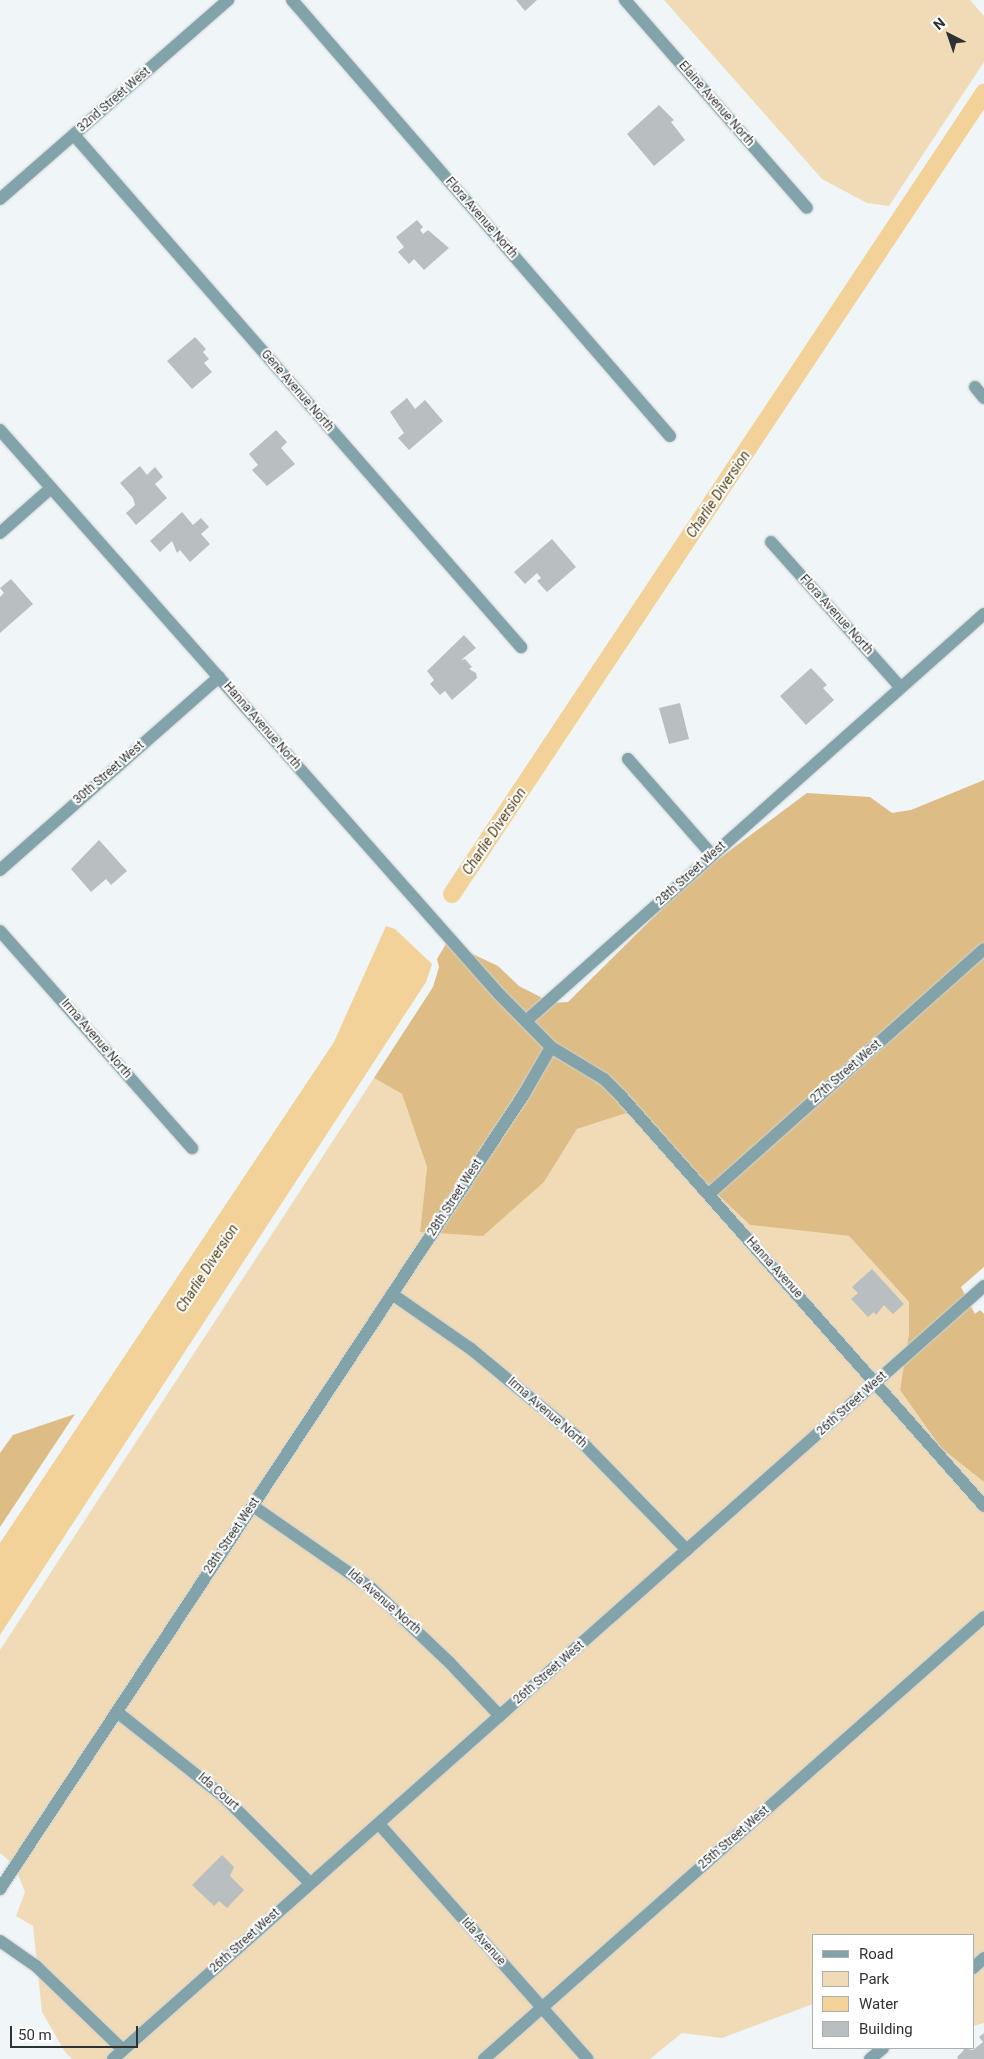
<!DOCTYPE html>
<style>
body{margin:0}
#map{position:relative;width:984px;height:2059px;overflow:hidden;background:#f0f5f7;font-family:Roboto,sans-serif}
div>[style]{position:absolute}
.green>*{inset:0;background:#f1dbb6}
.forest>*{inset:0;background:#ddbd85}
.water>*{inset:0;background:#f2d299}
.canal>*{height:18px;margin:-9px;padding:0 9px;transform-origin:9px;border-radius:9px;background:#f2d299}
.building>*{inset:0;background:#b9bfc0}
.roads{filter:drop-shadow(0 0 1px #cdd2d4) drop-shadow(0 0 1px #cdd2d4)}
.minor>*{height:12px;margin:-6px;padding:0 6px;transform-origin:6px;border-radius:6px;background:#83a3ab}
span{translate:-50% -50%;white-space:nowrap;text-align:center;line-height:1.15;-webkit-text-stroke:4px #fff;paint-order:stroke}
.street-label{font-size:12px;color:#2f3132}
.water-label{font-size:14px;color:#513b0e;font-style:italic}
.legend{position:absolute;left:812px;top:1934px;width:162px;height:115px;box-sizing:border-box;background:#fff;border:1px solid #acadad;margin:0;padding:6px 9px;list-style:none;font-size:15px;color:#2f3132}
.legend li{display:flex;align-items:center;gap:10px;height:25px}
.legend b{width:25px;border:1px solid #acadad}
.north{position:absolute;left:924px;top:10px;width:50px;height:50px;-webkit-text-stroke:4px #fff;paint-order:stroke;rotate:319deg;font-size:14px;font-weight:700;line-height:20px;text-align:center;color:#2f3132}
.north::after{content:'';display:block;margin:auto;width:18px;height:22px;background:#2f3132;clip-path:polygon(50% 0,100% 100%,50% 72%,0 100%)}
.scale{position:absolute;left:10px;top:2026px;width:128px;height:22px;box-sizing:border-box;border:2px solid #2f3132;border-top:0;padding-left:6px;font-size:15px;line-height:18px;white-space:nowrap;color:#2f3132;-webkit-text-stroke:4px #fff;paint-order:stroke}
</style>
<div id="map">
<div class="green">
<div style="clip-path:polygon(664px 0,970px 0,984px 16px,984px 62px,889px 206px,867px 203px,822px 179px)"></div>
<div style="clip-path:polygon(374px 1078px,402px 1094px,427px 1167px,420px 1232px,544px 1182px,577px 1129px,630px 1112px,750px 1225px,849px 1236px,909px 1302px,909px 1333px,900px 1390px,941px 1448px,984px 1482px,984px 2023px,973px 2026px,973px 1935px,813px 1935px,813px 2004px,722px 2038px,682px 2033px,650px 2059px,72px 2059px,65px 2052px,42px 2012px,33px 1926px,16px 1916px,25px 1892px,14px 1865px,0 1853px,0 1650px)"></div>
</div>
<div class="forest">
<div style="clip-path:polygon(984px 780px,984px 1267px,961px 1287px,975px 1314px,980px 1310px,984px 1314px,984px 1482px,941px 1448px,900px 1390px,909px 1333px,909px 1302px,849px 1236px,750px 1225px,630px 1112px,577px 1129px,544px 1182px,483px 1236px,420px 1232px,427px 1167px,402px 1094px,374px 1078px,433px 987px,439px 967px,437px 959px,447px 942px,498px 966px,519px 986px,552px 1003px,568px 1002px,693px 878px,807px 793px,870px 797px,892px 813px,911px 810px)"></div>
<div style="clip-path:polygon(75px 1414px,0 1527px,0 1453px,13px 1435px)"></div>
</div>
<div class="water">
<div style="clip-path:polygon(386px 926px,395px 929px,432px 964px,426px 982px,0 1635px,0 1543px,334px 1042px)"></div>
</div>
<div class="canal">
<div style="left:452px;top:894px;width:962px;rotate:-56.41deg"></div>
</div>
<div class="building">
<div style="clip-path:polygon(516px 0,537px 0,525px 11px)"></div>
<div style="clip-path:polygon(659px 105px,674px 120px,671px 122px,685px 140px,654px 166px,627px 134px)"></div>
<div style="clip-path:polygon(417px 220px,423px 227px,420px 230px,423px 234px,428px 230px,449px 248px,424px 270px,414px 259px,409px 264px,398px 252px,404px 247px,396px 237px)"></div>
<div style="clip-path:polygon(195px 337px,206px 349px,203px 352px,209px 359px,204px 363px,212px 372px,192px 389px,167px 361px)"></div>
<div style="clip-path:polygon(407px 398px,415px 409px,425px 400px,443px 421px,409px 450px,398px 438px,404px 433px,390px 412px)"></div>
<div style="clip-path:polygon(276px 430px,287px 442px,281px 448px,295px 464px,267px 486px,252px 470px,258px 465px,249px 454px)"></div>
<div style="clip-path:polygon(140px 466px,147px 475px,155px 467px,163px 477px,155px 484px,167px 498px,136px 525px,126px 513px,135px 505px,133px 498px,120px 483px)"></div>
<div style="clip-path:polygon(182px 512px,193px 525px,201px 518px,209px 527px,201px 534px,210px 544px,190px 562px,180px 550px,177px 553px,172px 541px,160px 552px,150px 541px)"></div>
<div style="clip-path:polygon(552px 539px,576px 567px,547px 592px,537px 581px,541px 578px,537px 573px,525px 584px,514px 572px)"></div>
<div style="clip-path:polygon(11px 579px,33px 604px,0 633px,0 597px,4px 593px,0 588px)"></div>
<div style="clip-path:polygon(464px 635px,476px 648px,461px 660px,465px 659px,472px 667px,469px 669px,476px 673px,477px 678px,452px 700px,445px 691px,440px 695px,430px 684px,434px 680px,427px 671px)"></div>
<div style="clip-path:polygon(811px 668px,827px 685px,823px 688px,834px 700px,806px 725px,780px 696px)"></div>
<div style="clip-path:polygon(680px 703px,689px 739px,669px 744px,659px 708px)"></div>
<div style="clip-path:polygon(99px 840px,127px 871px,111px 885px,106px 879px,91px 892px,71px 869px)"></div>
<div style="clip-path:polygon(872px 1269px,904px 1304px,893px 1314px,884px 1305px,876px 1315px,874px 1312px,868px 1317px,851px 1299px,858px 1293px,852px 1287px)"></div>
<div style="clip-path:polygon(222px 1855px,234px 1867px,230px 1876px,244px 1890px,227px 1908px,219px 1901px,214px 1906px,192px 1885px)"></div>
<div style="clip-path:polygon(984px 2033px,984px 2059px,958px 2059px,957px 2057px,964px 2050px,962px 2048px,973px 2050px,983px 2042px,979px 2037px)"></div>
</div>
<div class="roads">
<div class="minor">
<div style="left:292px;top:0;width:577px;rotate:49.08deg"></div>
<div style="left:625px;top:0;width:276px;rotate:48.8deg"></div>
<div style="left:74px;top:135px;width:680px;rotate:48.88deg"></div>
<div style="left:0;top:199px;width:303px;rotate:-41.1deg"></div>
<div style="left:975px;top:387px;width:14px;rotate:51deg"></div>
<div style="left:0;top:430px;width:753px;rotate:48.5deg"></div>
<div style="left:499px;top:994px;width:74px;rotate:45.5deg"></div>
<div style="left:551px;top:1047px;width:62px;rotate:31.1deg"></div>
<div style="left:604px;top:1079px;width:23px;rotate:45deg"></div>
<div style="left:620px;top:1095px;width:549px;rotate:48.47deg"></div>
<div style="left:0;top:533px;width:68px;rotate:-41.4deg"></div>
<div style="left:771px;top:542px;width:195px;rotate:48.3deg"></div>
<div style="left:628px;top:759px;width:128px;rotate:48.8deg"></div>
<div style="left:0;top:870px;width:292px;rotate:-41.4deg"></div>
<div style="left:0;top:931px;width:290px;rotate:48.5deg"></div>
<div style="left:526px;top:1021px;width:613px;rotate:-41.63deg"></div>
<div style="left:709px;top:1194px;width:368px;rotate:-41.7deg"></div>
<div style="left:392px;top:1294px;width:96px;rotate:34.8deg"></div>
<div style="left:471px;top:1349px;width:136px;rotate:39.6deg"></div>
<div style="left:576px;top:1436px;width:159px;rotate:45.8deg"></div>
<div style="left:253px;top:1506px;width:144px;rotate:34.8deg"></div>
<div style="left:371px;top:1588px;width:108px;rotate:43.5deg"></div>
<div style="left:449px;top:1662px;width:74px;rotate:46.6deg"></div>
<div style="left:117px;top:1712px;width:135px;rotate:38.4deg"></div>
<div style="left:223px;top:1796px;width:123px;rotate:45deg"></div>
<div style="left:379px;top:1824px;width:314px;rotate:48.4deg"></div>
<div style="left:0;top:1889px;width:952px;rotate:-56.61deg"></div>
<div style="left:524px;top:1094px;width:54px;rotate:-60.1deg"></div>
<div style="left:0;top:1941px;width:44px;rotate:34.8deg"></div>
<div style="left:36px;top:1966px;width:121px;rotate:44deg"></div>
<div style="left:973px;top:1968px;width:15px;rotate:-42deg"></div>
<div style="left:113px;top:2059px;width:1165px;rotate:-41.59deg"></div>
<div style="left:484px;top:2059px;width:667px;rotate:-41.48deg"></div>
<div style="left:870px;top:2059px;width:17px;rotate:-40deg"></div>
</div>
</div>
<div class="street-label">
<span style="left:114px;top:100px;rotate:-41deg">32nd Street West</span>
<span style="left:716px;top:104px;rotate:49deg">Elaine Avenue North</span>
<span style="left:481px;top:218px;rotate:49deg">Flora Avenue North</span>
<span style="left:297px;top:391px;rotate:49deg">Gene Avenue North</span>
<span style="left:836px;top:615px;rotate:48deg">Flora Avenue North</span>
<span style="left:262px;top:726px;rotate:49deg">Hanna Avenue North</span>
<span style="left:109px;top:773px;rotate:-41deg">30th Street West</span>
<span style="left:691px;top:874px;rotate:-42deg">28th Street West</span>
<span style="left:96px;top:1039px;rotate:49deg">Irma Avenue North</span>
<span style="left:846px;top:1072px;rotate:-41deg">27th Street West</span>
<span style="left:455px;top:1198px;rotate:-57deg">28th Street West</span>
<span style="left:774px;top:1268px;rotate:48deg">Hanna Avenue</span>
<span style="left:852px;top:1404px;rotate:-42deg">26th Street West</span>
<span style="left:547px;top:1413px;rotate:41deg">Irma Avenue North</span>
<span style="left:232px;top:1536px;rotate:-56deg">28th Street West</span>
<span style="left:384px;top:1602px;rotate:41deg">Ida Avenue North</span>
<span style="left:549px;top:1673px;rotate:-41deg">26th Street West</span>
<span style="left:218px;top:1792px;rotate:41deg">Ida Court</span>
<span style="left:734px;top:1838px;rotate:-41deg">25th Street West</span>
<span style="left:245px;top:1941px;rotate:-42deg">26th Street West</span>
<span style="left:483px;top:1942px;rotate:48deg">Ida Avenue</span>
</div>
<div class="water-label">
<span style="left:718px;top:494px;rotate:-56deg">Charlie Diversion</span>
<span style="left:494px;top:831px;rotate:-56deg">Charlie Diversion</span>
<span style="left:207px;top:1268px;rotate:-57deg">Charlie Diversion</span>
</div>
<ul class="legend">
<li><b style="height:6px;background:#83a3ab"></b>Road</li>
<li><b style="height:14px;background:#f1dbb6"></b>Park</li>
<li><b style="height:14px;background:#f2d299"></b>Water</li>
<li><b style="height:14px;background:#b9bfc0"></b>Building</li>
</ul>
<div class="north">N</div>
<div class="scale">50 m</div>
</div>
